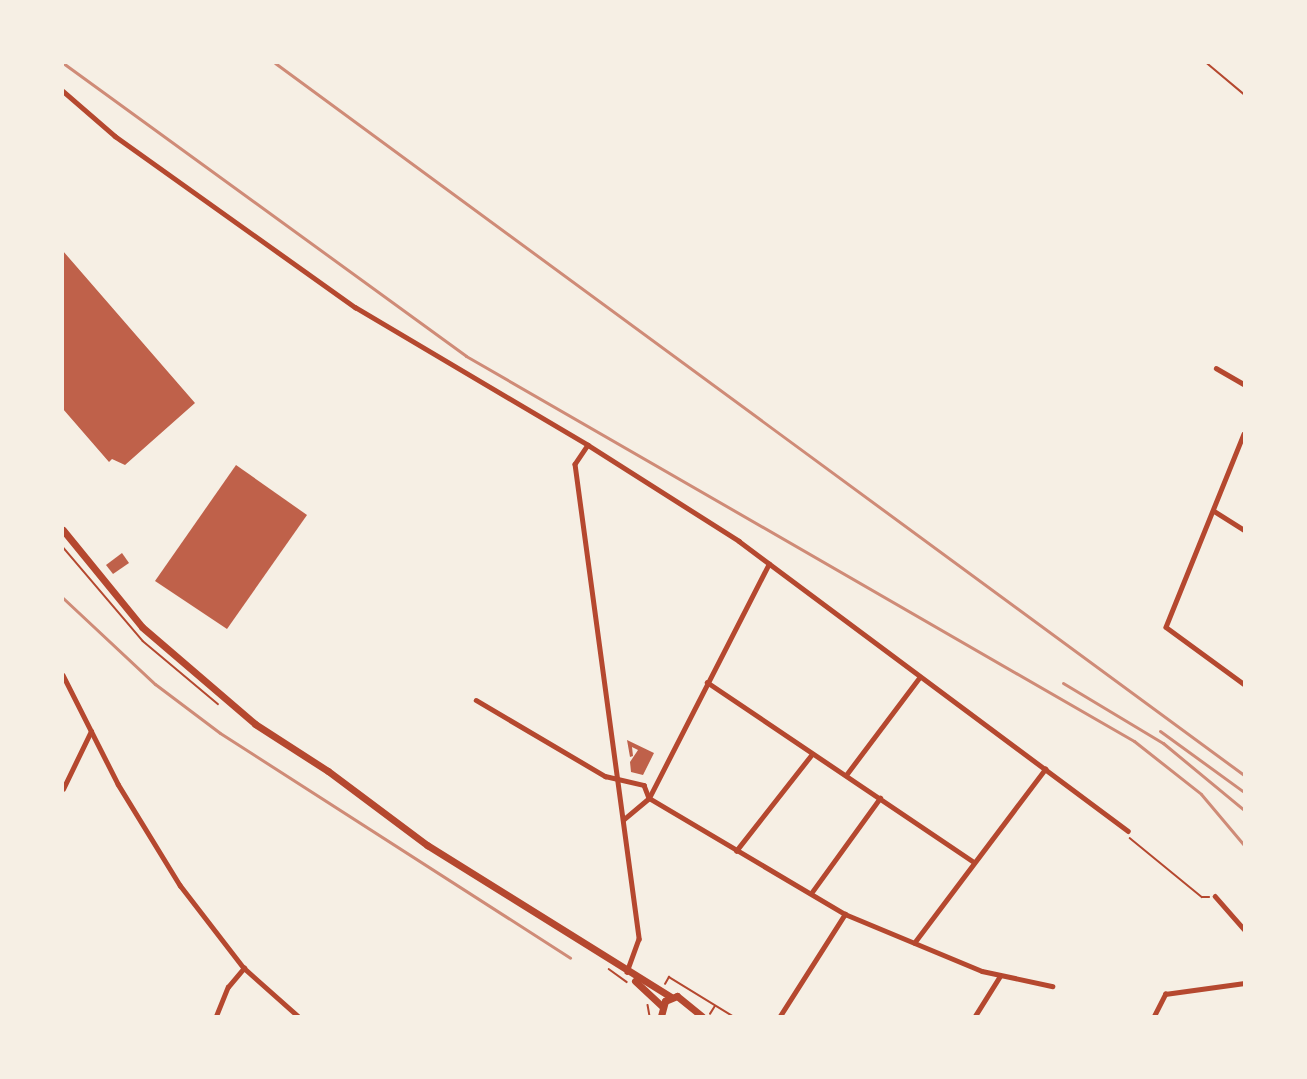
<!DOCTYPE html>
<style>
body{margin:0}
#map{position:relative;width:1307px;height:1079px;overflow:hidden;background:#f6efe4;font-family:Raleway,sans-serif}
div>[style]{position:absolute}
.building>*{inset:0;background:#bf614a}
.path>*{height:1.5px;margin:-0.75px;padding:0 0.75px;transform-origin:0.75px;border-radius:0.75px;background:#b5482f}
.minor>*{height:4.5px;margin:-2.25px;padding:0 2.25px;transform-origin:2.25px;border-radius:2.25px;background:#b5482f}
.primary>*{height:7px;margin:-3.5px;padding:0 3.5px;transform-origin:3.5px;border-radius:3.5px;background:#b5482f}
.rail>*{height:3px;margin:-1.5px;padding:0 1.5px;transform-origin:1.5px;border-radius:1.5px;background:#cf8b77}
span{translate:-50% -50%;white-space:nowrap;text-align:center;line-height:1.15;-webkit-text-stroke:4.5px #f6efe4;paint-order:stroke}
.frame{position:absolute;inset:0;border:64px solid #f6efe4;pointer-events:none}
</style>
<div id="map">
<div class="building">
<div style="clip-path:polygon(63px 251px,195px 403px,125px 465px,112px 459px,109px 462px,63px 409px)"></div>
<div style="clip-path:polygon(236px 465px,307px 515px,227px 629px,155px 581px)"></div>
<div style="clip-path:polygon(122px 553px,129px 563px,113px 574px,106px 565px)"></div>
<div style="clip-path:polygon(627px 740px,654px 753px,643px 775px,631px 772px,630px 762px,638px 750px,632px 747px,633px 756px,630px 757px)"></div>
</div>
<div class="path">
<div style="left:1207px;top:63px;width:48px;rotate:40deg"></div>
<div style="left:63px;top:547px;width:123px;rotate:49.6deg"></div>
<div style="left:143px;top:641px;width:98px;rotate:40deg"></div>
<div style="left:1130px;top:838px;width:93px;rotate:39.3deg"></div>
<div style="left:1202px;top:897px;width:7px"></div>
<div style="left:609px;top:969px;width:22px;rotate:36deg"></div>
<div style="left:665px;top:984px;width:8px;rotate:-60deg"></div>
<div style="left:669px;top:977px;width:75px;rotate:31.4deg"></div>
<div style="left:648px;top:1005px;width:11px;rotate:80deg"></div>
<div style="left:710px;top:1014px;width:9px;rotate:-58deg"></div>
</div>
<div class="minor">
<div style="left:63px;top:91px;width:69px;rotate:40.9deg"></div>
<div style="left:115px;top:136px;width:295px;rotate:35.5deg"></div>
<div style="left:355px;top:307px;width:271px;rotate:30.6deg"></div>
<div style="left:588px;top:445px;width:179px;rotate:32.4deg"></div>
<div style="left:739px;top:541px;width:485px;rotate:36.7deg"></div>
<div style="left:1216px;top:368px;width:32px;rotate:30deg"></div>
<div style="left:1244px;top:434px;width:208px;rotate:112deg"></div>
<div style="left:1166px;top:627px;width:97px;rotate:36.2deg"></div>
<div style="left:588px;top:445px;width:23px;rotate:124deg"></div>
<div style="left:575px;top:464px;width:479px;rotate:82.3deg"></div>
<div style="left:639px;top:939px;width:35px;rotate:110deg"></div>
<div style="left:1214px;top:511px;width:36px;rotate:32deg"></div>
<div style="left:63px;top:675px;width:122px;rotate:63.2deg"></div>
<div style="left:118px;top:784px;width:119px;rotate:58.5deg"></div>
<div style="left:180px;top:885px;width:105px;rotate:52.4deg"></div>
<div style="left:244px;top:968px;width:72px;rotate:41.6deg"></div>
<div style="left:707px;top:682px;width:322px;rotate:34deg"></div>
<div style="left:476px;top:700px;width:150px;rotate:30.5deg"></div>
<div style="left:605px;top:776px;width:40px;rotate:13deg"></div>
<div style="left:644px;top:785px;width:14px;rotate:69deg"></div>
<div style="left:846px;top:775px;width:121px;rotate:-53deg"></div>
<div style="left:63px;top:789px;width:64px;rotate:-64.2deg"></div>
<div style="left:649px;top:798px;width:228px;rotate:30.6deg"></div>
<div style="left:845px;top:914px;width:148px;rotate:22.6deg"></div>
<div style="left:982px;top:971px;width:72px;rotate:12.1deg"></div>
<div style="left:623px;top:820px;width:34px;rotate:-40deg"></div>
<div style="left:649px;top:798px;width:263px;rotate:-62.9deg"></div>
<div style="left:736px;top:851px;width:123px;rotate:-51.9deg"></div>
<div style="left:812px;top:892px;width:116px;rotate:-54.1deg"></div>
<div style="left:1215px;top:896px;width:44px;rotate:48.7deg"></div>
<div style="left:914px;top:943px;width:218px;rotate:-53deg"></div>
<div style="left:216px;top:1016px;width:31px;rotate:-68deg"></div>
<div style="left:228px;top:987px;width:25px;rotate:-50deg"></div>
<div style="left:780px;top:1016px;width:121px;rotate:-57.5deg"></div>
<div style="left:975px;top:1016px;width:47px;rotate:-58deg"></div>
<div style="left:1154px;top:1016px;width:25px;rotate:-63deg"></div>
<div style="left:1165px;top:994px;width:80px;rotate:-7.9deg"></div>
</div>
<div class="primary">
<div style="left:63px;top:530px;width:125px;rotate:50.8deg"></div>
<div style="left:142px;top:627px;width:149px;rotate:40.6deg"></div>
<div style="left:255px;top:724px;width:87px;rotate:32.8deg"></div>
<div style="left:328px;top:771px;width:124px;rotate:36.8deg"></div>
<div style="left:427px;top:845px;width:287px;rotate:31.9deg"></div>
<div style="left:635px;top:981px;width:37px;rotate:43deg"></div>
<div style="left:661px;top:1016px;width:16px;rotate:-75deg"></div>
<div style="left:665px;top:1001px;width:13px;rotate:-23deg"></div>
<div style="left:677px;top:996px;width:32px;rotate:39deg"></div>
</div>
<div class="rail">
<div style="left:63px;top:63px;width:498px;rotate:36deg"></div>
<div style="left:466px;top:356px;width:771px;rotate:29.96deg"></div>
<div style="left:1134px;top:741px;width:85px;rotate:38.3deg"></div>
<div style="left:1201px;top:794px;width:67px;rotate:49.9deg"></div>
<div style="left:275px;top:63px;width:1202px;rotate:36.31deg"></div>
<div style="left:63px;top:598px;width:126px;rotate:43.1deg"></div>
<div style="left:155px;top:684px;width:81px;rotate:37deg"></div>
<div style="left:220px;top:733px;width:416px;rotate:32.7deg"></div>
<div style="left:1063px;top:683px;width:117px;rotate:31deg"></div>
<div style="left:1163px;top:743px;width:105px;rotate:39.6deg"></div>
<div style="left:1160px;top:731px;width:104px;rotate:36deg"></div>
</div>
<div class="frame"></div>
</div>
